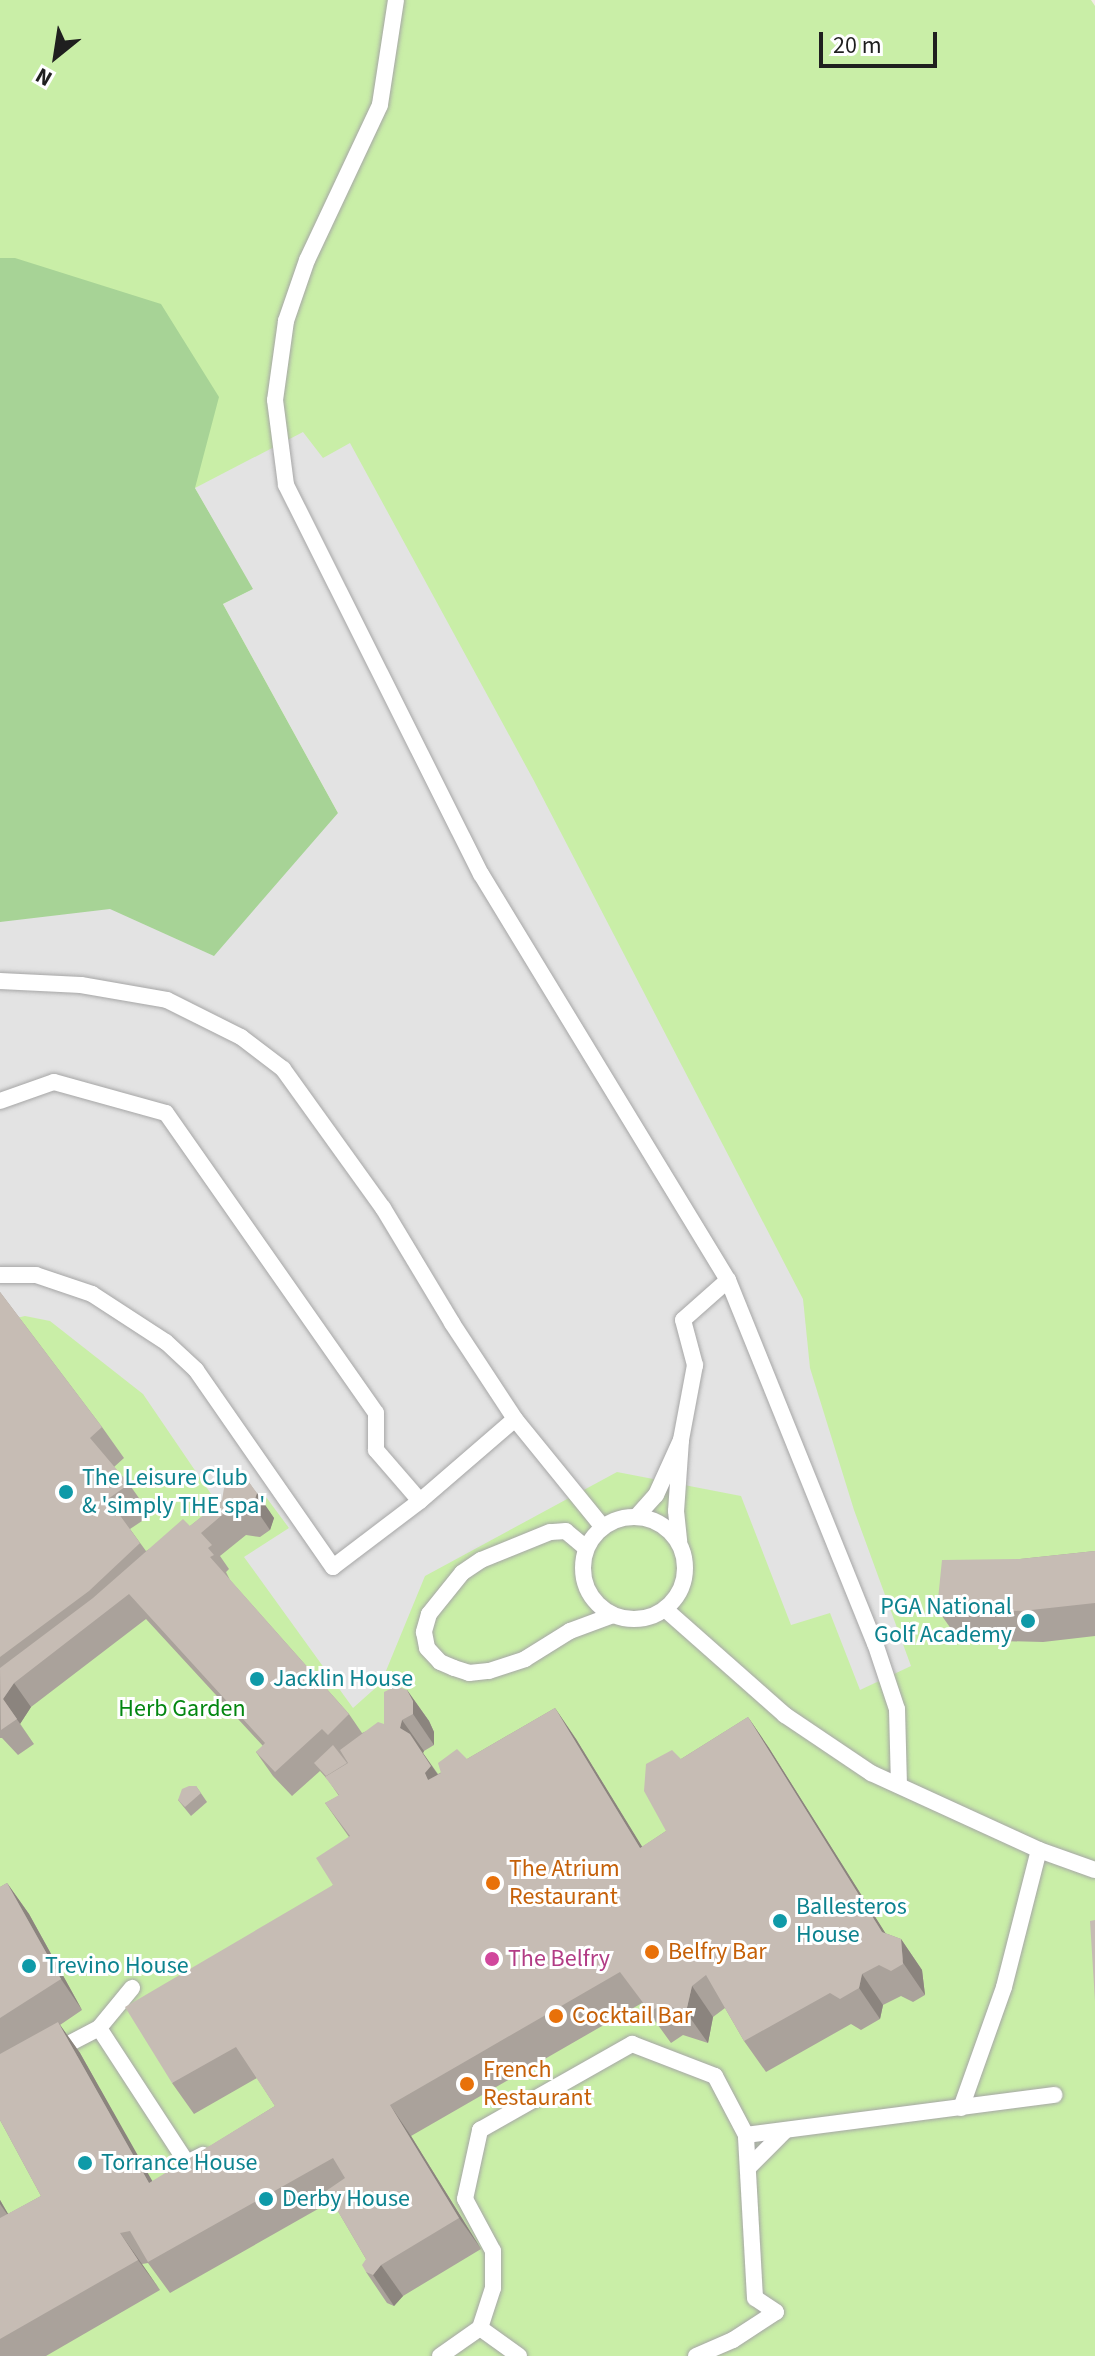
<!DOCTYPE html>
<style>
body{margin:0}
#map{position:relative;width:1095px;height:2356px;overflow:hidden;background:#f1ede5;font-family:"Source Sans 3",sans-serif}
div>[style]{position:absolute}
.grass>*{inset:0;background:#c9eea7}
.forest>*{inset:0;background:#a7d396}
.parking>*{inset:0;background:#e3e3e3}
.roads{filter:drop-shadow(0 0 2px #a6a6a6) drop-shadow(0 0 2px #a6a6a6)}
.service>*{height:16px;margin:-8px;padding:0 8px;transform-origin:8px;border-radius:8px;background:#fff}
.service>.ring{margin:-8px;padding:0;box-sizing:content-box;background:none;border:16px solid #fff;border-radius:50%}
.wall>*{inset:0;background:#aaa29b}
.shaded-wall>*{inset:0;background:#8b847e}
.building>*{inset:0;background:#c6bcb4}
.dots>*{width:22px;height:22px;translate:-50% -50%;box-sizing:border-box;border:4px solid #fff;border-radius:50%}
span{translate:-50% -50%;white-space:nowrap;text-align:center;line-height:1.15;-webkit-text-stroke:6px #fff;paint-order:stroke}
.culture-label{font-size:24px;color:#0d838f}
.left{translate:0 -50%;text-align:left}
.right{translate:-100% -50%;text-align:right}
.park-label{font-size:24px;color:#038710}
.food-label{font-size:24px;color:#c56008}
.hotel-label{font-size:24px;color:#b23c85}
.north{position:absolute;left:16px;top:16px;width:80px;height:80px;-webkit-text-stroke:6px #fff;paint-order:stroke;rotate:210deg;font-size:22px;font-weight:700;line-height:32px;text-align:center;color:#1f1f1f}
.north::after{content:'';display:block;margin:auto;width:28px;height:36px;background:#1f1f1f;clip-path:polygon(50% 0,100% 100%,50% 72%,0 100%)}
.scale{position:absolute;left:819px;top:32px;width:118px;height:36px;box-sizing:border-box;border:4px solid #1f1f1f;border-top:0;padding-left:10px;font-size:24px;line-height:28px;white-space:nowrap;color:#1f1f1f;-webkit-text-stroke:6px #fff;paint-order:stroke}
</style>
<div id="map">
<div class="grass">
<div style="clip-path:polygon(0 0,1091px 0,1095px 6px,1095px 2356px,0 2356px)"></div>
</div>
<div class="forest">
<div style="clip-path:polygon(0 258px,15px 258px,161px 304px,219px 397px,195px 488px,254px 589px,223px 604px,338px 813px,668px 1301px,0 954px)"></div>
</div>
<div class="parking">
<div style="clip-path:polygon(303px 432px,323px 458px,350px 443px,533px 779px,803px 1299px,810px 1368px,854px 1510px,911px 1666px,860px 1690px,830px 1613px,791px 1625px,741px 1496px,617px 1472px,425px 1576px,381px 1683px,353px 1708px,244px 1557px,289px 1528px,263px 1493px,226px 1516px,143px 1394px,50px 1321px,25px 1316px,0 1322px,0 922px,110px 909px,214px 956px,338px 813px,223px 604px,253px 589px,195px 488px)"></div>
</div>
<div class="roads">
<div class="service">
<div style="left:396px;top:0;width:106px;rotate:98.7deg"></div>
<div style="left:380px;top:105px;width:171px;rotate:115.2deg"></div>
<div style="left:307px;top:260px;width:65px;rotate:109deg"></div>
<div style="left:286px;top:321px;width:80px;rotate:97.9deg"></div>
<div style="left:275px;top:400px;width:86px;rotate:82.6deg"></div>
<div style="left:286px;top:485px;width:435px;rotate:63.4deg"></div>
<div style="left:481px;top:874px;width:475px;rotate:58.7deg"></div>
<div style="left:728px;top:1280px;width:60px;rotate:138.4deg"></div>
<div style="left:683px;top:1320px;width:47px;rotate:75.1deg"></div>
<div style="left:695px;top:1365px;width:76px;rotate:100.6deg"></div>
<div style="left:0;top:981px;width:81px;rotate:2.8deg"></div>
<div style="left:81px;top:985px;width:87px;rotate:9.9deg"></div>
<div style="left:167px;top:1000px;width:83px;rotate:26.6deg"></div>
<div style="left:241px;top:1037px;width:53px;rotate:37.3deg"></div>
<div style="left:283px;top:1069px;width:171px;rotate:54.3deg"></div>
<div style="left:383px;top:1208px;width:134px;rotate:59deg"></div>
<div style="left:452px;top:1323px;width:115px;rotate:56.7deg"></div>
<div style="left:515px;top:1419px;width:138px;rotate:50.9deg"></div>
<div style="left:0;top:1101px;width:57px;rotate:-19.4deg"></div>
<div style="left:54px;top:1082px;width:116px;rotate:15.5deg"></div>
<div style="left:166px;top:1113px;width:366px;rotate:55deg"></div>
<div style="left:376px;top:1413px;width:37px;rotate:90deg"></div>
<div style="left:376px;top:1450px;width:67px;rotate:49.2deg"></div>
<div style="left:0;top:1275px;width:36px"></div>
<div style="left:36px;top:1275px;width:59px;rotate:18.7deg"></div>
<div style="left:92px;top:1294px;width:88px;rotate:33deg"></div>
<div style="left:166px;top:1342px;width:41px;rotate:43deg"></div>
<div style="left:196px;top:1370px;width:240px;rotate:55.2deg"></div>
<div style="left:333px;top:1567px;width:109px;rotate:-37.2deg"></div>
<div style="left:420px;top:1501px;width:125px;rotate:-40.8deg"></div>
<div style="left:728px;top:1280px;width:392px;rotate:68deg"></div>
<div style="left:875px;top:1643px;width:70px;rotate:71.6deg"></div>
<div style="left:897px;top:1709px;width:75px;rotate:88.5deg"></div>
<div style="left:637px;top:1516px;width:28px;rotate:-48deg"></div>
<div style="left:656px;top:1495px;width:60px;rotate:-65.6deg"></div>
<div style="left:681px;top:1440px;width:71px;rotate:94deg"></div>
<div style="left:676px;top:1511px;width:31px;rotate:84deg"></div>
<div class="ring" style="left:583px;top:1517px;width:86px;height:86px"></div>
<div style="left:586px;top:1548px;width:26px;rotate:-140deg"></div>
<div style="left:566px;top:1531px;width:16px;rotate:176deg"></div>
<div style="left:550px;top:1532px;width:74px;rotate:157.9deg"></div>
<div style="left:481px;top:1560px;width:23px;rotate:146deg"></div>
<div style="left:462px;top:1573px;width:53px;rotate:128.8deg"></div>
<div style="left:429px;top:1614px;width:19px;rotate:106deg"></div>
<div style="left:424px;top:1632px;width:16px;rotate:79deg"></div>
<div style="left:427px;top:1648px;width:19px;rotate:47deg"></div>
<div style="left:440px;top:1662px;width:15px;rotate:23deg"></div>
<div style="left:454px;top:1668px;width:16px;rotate:18deg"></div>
<div style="left:469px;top:1673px;width:20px;rotate:-6deg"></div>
<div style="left:489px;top:1671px;width:38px;rotate:-18deg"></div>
<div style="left:525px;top:1659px;width:53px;rotate:-31.9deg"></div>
<div style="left:570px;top:1631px;width:46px;rotate:-20.4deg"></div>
<div style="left:665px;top:1609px;width:160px;rotate:41.5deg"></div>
<div style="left:785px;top:1715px;width:104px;rotate:34deg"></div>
<div style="left:871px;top:1773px;width:185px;rotate:24.6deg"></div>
<div style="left:1039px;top:1850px;width:59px;rotate:19.7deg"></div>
<div style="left:99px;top:2028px;width:161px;rotate:56.9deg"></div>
<div style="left:187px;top:2163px;width:18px;rotate:-27deg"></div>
<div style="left:55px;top:2051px;width:50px;rotate:-27.6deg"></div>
<div style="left:99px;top:2028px;width:52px;rotate:-50.5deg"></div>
<div style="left:961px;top:2108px;width:128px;rotate:-70.4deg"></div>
<div style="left:1004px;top:1987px;width:141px;rotate:-75.7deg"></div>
<div style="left:750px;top:2166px;width:49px;rotate:-45deg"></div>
<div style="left:440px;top:2356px;width:49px;rotate:-35deg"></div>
<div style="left:519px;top:2356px;width:48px;rotate:-144.3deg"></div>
<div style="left:480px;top:2328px;width:42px;rotate:-72deg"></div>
<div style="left:493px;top:2288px;width:37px;rotate:-90deg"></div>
<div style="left:493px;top:2251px;width:59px;rotate:-118.3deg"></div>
<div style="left:465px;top:2199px;width:71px;rotate:-77.7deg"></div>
<div style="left:480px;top:2130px;width:175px;rotate:-29.5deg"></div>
<div style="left:632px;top:2044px;width:89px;rotate:21.1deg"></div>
<div style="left:715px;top:2076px;width:67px;rotate:62.3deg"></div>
<div style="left:696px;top:2356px;width:40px;rotate:-23.4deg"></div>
<div style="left:733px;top:2340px;width:51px;rotate:-33.1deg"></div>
<div style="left:776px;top:2312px;width:25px;rotate:-146deg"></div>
<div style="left:755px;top:2298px;width:163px;rotate:-93.2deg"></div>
<div style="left:746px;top:2135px;width:311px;rotate:-7.4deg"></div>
</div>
</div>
<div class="wall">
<div style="clip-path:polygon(0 1292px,102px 1427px,124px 1458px,114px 1467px,129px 1484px,151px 1515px,130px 1529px,146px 1551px,190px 1526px,248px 1481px,274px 1518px,270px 1530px,260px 1537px,246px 1535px,220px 1556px,229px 1569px,226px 1572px,230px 1580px,349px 1714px,362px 1733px,384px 1724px,407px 1690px,429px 1721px,434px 1732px,434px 1745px,424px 1751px,423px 1753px,438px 1774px,467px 1759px,555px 1708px,576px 1739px,642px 1847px,666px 1831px,681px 1759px,748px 1717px,769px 1748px,885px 1933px,901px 1939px,922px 1970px,925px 1995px,913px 2002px,901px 1996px,883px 2005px,880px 2019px,861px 2030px,851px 2024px,766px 2072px,744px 2041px,725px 2008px,713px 2017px,708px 2043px,683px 2035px,671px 2043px,642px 2003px,411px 2136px,481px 2249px,403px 2296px,394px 2306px,387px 2303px,366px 2272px,366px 2259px,332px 2201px,170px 2293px,148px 2263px,142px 2264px,160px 2290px,46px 2356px,0 2356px,0 2200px,8px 2214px,41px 2196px,0 2120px,0 1887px,7px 1883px,29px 1914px,82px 2010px,60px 2025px,80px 2053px,152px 2182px,275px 2106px,257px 2078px,194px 2114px,172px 2083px,333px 1885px,349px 1837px,325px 1803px,339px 1796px,328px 1780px,320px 1771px,292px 1796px,273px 1776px,256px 1752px,263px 1746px,146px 1619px,31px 1707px,20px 1724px,34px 1744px,18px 1755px,2px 1738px,0 1738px)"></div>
<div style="clip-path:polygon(1095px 1551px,1095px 1636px,1043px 1642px,959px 1640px,937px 1609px,1020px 1559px)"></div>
<div style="clip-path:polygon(196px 1786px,207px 1802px,191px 1816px,178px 1800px)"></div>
</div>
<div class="shaded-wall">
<div style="clip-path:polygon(257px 1493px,274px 1518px,270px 1530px,253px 1505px)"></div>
<div style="clip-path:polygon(14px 1683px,31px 1707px,20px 1724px,34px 1744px,3px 1699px)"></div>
<div style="clip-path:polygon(407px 1690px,429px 1721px,434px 1732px,434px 1745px,413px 1714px)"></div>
<div style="clip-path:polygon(555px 1708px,576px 1739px,662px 1879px,640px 1848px)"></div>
<div style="clip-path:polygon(748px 1717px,769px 1748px,903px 1961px,901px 1939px,922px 1970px,925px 1995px,882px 1932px)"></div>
<div style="clip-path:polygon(402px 1720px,424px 1751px,423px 1753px,453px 1797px,428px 1780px,400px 1728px)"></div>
<div style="clip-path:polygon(7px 1883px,29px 1914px,82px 2010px,61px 1979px)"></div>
<div style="clip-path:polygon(862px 1974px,883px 2005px,880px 2019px,859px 1988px)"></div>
<div style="clip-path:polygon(692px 1986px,713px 2017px,708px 2043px,686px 2012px)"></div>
<div style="clip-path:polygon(58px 2022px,80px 2053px,171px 2214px,149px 2183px)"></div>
<div style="clip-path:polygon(390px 2105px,411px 2136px,481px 2249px,459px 2218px)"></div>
<div style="clip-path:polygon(0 2200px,14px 2224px,0 2204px)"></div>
<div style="clip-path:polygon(120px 2233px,142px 2264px,160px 2290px,138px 2260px)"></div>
<div style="clip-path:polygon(381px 2265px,403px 2296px,394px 2306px,373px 2275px)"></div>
</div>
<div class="building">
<div style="clip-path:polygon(0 1292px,102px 1427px,90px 1438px,129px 1484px,108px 1499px,140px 1543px,89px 1591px,0 1657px)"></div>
<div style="clip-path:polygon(236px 1479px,248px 1481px,257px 1493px,253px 1505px,243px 1512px,228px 1510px,201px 1533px,212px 1545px,208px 1548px,214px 1555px,210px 1557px,349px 1714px,328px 1735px,322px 1729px,275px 1772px,256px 1752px,265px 1743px,129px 1594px,14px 1683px,3px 1699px,17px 1719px,1px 1730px,0 1668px,93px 1598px,183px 1519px,190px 1526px,222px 1500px,224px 1488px)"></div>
<div style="clip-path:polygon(1095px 1551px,1095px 1603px,1022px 1611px,937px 1609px,942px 1560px,1020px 1559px)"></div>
<div style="clip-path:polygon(396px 1686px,407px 1690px,413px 1701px,413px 1714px,402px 1720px,400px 1728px,410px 1734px,431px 1766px,425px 1773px,428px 1780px,441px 1773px,438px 1763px,457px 1749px,467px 1759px,555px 1708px,640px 1848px,666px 1831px,644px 1791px,646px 1764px,672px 1750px,681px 1759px,748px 1717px,882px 1932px,901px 1939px,903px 1964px,891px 1971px,879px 1965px,862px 1974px,859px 1988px,840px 1999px,830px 1993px,744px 2041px,706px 1975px,692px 1986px,686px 2012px,662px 2004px,650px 2012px,620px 1972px,390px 2105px,459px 2218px,381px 2265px,373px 2275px,366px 2272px,362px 2265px,366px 2259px,326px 2191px,345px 2178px,333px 2158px,148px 2262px,130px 2231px,120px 2233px,138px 2260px,0 2339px,0 2218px,41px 2196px,0 2120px,0 2054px,58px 2022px,149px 2183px,275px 2106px,236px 2047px,172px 2083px,125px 2007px,333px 1885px,316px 1858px,350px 1836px,325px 1803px,339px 1795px,325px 1777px,348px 1763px,340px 1750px,378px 1722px,384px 1724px,384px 1692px)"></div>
<div style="clip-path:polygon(333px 1745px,347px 1763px,326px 1776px,314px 1763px)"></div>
<div style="clip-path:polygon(189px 1786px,196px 1786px,201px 1793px,185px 1807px,178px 1800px,182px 1789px)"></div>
<div style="clip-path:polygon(7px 1883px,61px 1979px,0 2018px,0 1887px)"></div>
<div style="clip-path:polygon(1095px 1920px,1095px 2001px,1090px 1921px)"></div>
</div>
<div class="dots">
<div style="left:66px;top:1492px;background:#0f9aa8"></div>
<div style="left:1028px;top:1621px;background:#0f9aa8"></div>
<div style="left:257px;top:1679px;background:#0f9aa8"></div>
<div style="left:493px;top:1883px;background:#e8710a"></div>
<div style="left:780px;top:1921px;background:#0f9aa8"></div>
<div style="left:652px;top:1952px;background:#e8710a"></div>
<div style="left:492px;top:1959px;background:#d1479c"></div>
<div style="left:29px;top:1966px;background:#0f9aa8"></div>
<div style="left:556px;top:2016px;background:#e8710a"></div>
<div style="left:467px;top:2084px;background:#e8710a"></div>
<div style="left:85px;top:2163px;background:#0f9aa8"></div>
<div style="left:266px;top:2199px;background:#0f9aa8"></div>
</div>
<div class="culture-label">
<span class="left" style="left:82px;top:1492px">The Leisure Club<br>&amp; 'simply THE spa'</span>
<span class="right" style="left:1012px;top:1621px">PGA National<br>Golf Academy</span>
<span class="left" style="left:273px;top:1679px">Jacklin House</span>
<span class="left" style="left:796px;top:1921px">Ballesteros<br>House</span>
<span class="left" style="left:45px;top:1966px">Trevino House</span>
<span class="left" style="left:101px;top:2163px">Torrance House</span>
<span class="left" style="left:282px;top:2199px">Derby House</span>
</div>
<div class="park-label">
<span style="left:182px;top:1709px">Herb Garden</span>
</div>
<div class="food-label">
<span class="left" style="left:509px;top:1883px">The Atrium<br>Restaurant</span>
<span class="left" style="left:668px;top:1952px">Belfry Bar</span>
<span class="left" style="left:572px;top:2016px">Cocktail Bar</span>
<span class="left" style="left:483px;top:2084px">French<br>Restaurant</span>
</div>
<div class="hotel-label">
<span class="left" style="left:508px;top:1959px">The Belfry</span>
</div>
<div class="north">N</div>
<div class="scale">20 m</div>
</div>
